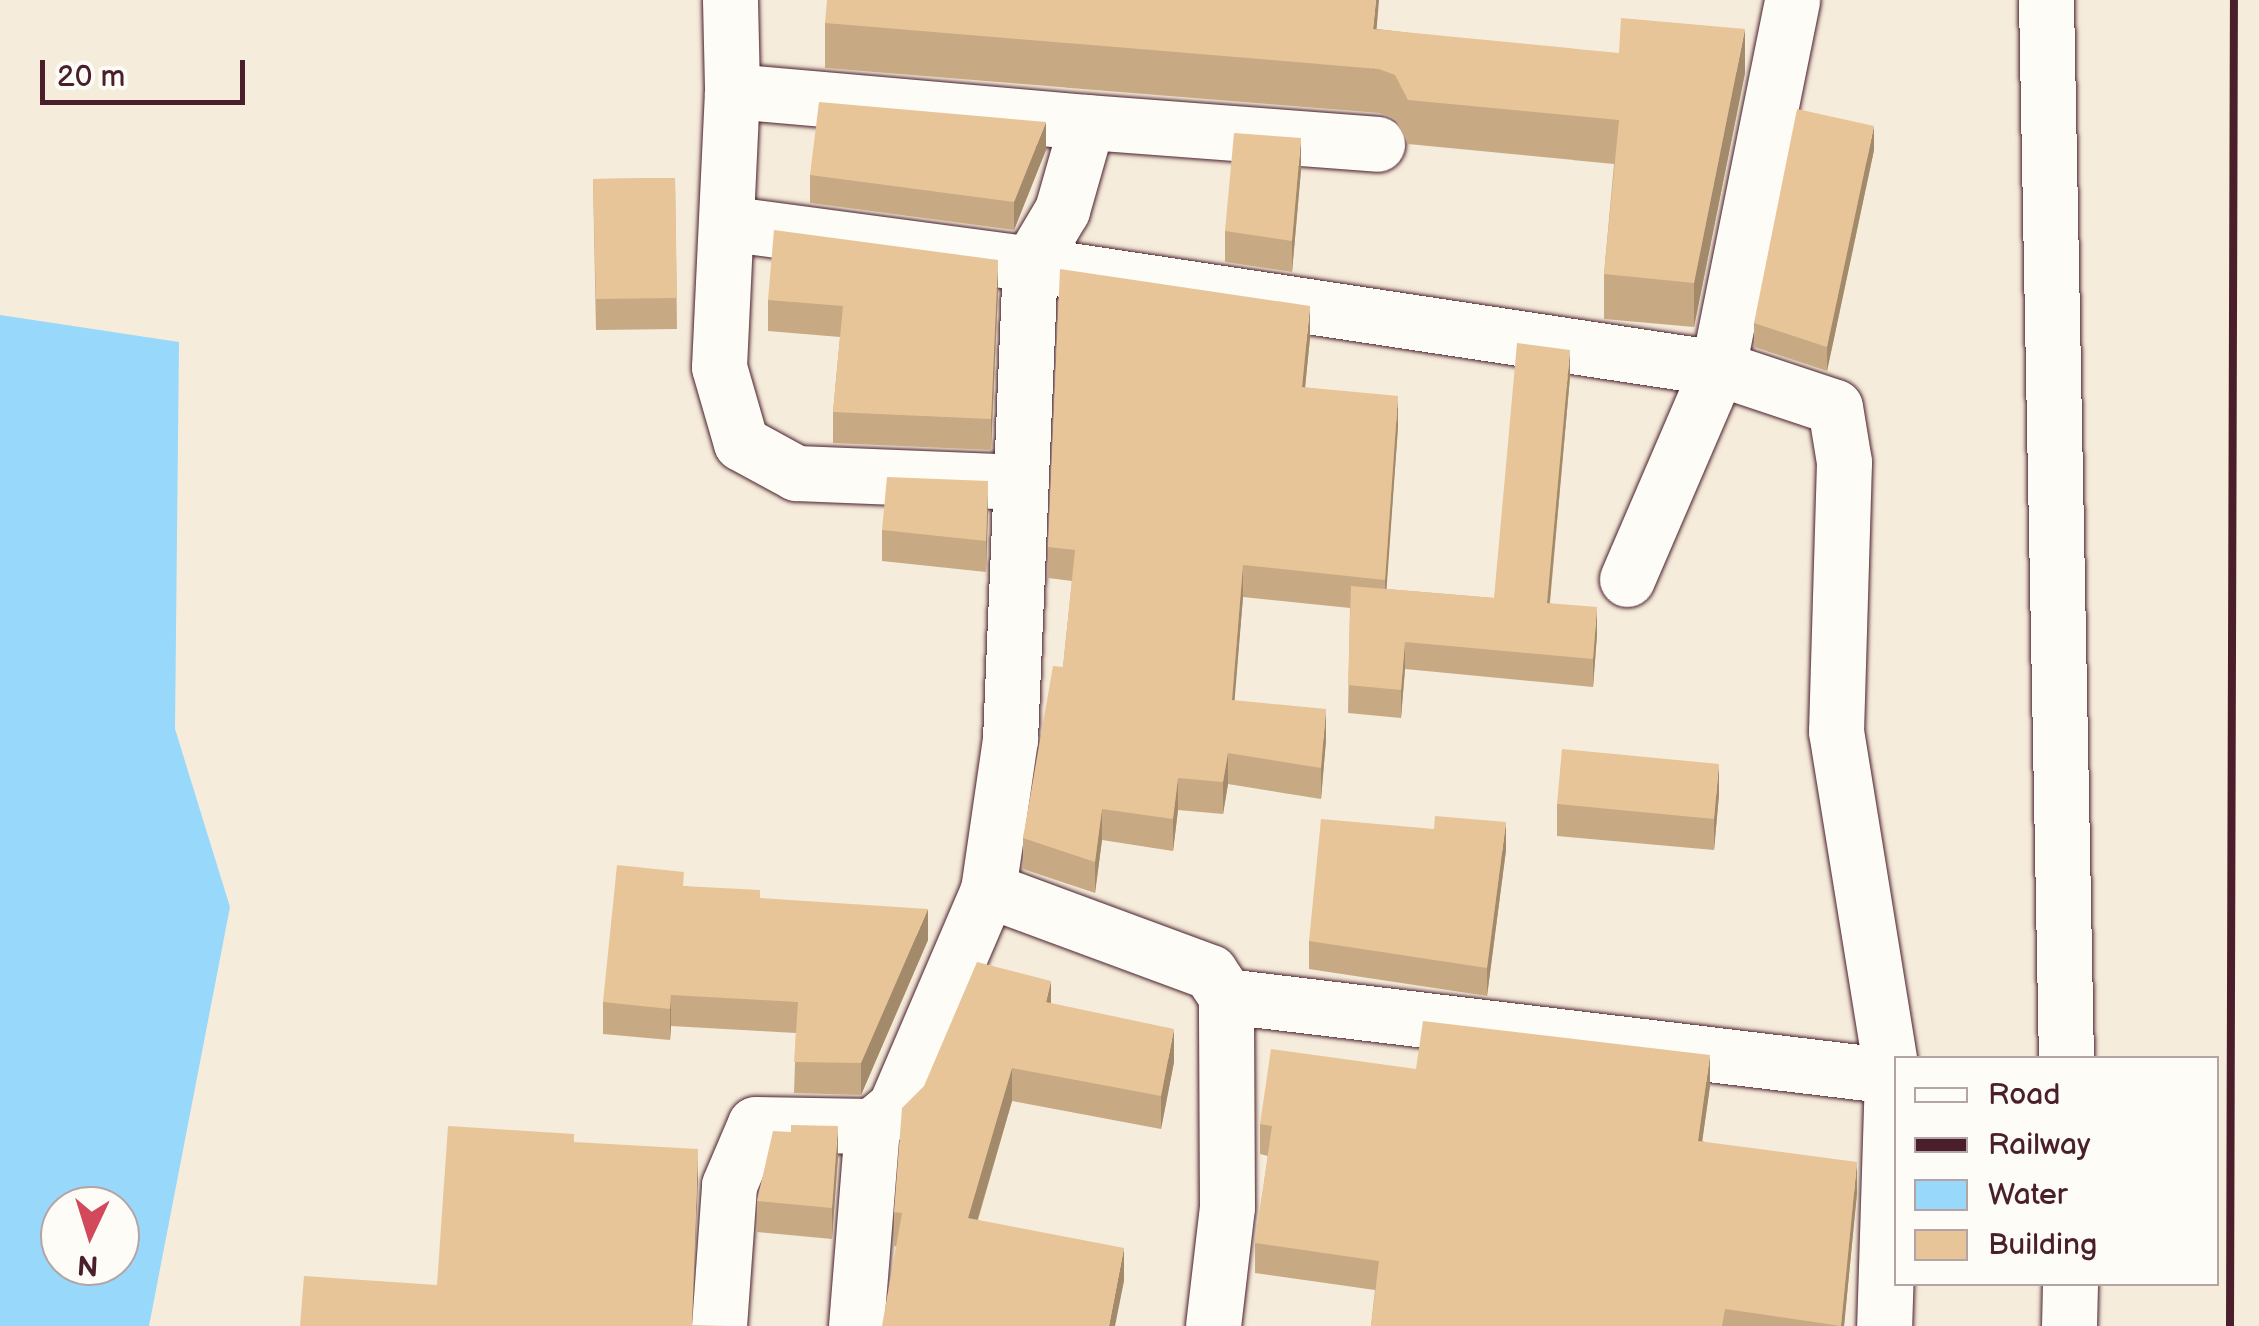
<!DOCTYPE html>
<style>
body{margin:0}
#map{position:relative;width:2259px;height:1326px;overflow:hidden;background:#f6ecdb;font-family:"Balsamiq Sans",sans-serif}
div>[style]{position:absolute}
.water>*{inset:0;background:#98d8fa}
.roads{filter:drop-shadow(0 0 2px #4a1f2b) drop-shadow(0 0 2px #4a1f2b)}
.street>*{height:55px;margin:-27.5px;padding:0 27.5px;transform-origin:27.5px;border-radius:27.5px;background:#fdfcf7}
.rail>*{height:8px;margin:-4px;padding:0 4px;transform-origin:4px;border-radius:4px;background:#4a1f2b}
.wall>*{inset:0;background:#c7a984}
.shaded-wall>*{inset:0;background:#a28a6b}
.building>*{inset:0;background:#e7c599}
span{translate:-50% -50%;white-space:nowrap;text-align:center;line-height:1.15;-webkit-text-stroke:8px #fdfcf7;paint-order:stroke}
.legend{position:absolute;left:1894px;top:1056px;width:325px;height:230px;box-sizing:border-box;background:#fdfcf7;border:2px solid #b5a4a5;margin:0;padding:12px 18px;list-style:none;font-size:30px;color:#4a1f2b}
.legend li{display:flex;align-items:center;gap:20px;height:50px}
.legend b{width:50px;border:2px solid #b5a4a5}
.north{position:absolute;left:40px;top:1186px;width:100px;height:100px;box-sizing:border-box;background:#fdfcf7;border:2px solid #b5a4a5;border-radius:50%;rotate:184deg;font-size:28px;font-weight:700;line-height:40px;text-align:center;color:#4a1f2b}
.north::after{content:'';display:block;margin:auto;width:35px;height:45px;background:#d1495b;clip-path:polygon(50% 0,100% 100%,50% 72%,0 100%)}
.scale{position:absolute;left:40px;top:60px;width:205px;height:45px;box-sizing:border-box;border:5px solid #4a1f2b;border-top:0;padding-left:12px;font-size:30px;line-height:35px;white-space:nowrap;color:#4a1f2b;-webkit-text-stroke:8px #fdfcf7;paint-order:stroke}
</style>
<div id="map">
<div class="water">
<div style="clip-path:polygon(evenodd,0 315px,179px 342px,175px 729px,230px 907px,149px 1326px,0 1326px,0 315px,60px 1206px,120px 1206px,120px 1266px,60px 1266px,60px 1206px)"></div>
</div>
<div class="roads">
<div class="street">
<div style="left:730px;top:0;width:91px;rotate:88.7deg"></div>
<div style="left:732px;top:91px;width:356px;rotate:5deg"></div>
<div style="left:2046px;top:0;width:1058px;rotate:88.92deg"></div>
<div style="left:732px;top:91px;width:276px;rotate:92.7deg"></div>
<div style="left:719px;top:367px;width:79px;rotate:73.9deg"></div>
<div style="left:741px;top:443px;width:63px;rotate:28.6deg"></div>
<div style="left:796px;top:473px;width:220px;rotate:2.3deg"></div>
<div style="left:732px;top:224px;width:301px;rotate:7.6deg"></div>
<div style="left:1030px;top:264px;width:63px;rotate:-59.3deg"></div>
<div style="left:1062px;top:210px;width:91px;rotate:-74.1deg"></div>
<div style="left:1087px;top:122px;width:291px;rotate:4.3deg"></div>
<div style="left:1627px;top:579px;width:230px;rotate:-66.7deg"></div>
<div style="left:1718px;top:368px;width:375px;rotate:-78.6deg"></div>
<div style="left:1226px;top:996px;width:671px;rotate:6.85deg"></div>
<div style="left:719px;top:1326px;width:141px;rotate:-85.9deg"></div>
<div style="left:729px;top:1185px;width:66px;rotate:-66.9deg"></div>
<div style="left:755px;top:1124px;width:117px;rotate:1deg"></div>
<div style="left:872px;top:1126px;width:30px;rotate:-40deg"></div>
<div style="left:895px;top:1107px;width:236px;rotate:-66.8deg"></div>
<div style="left:856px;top:1326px;width:201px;rotate:-85.4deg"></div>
<div style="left:1213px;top:1326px;width:120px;rotate:-83.3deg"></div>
<div style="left:1227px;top:1207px;width:211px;rotate:-90.3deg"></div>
<div style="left:1226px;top:996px;width:29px;rotate:-124deg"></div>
<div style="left:1210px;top:972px;width:237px;rotate:-159.7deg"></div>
<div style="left:988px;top:890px;width:153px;rotate:-81.7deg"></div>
<div style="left:1010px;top:739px;width:475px;rotate:-87.6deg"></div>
<div style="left:1030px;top:264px;width:696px;rotate:8.6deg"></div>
<div style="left:1718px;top:368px;width:123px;rotate:18.4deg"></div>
<div style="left:1835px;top:407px;width:56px;rotate:80.7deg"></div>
<div style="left:1844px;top:462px;width:269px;rotate:91.7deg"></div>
<div style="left:1836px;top:731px;width:350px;rotate:80.8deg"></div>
<div style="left:1892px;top:1076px;width:250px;rotate:91.8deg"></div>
<div style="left:2069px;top:1326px;width:42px;rotate:-88.6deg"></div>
</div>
</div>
<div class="rail">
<div style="left:2230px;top:1326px;width:1326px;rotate:-89.83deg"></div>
</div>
<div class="wall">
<div style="clip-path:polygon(825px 23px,1377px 29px,1745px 73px,1694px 327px,1604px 319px,1604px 274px,1614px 164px,1408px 144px,1395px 119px,1379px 113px,825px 68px)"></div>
<div style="clip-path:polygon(1046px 150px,1014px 230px,810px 203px,810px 175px)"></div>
<div style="clip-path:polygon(1874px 150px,1827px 371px,1754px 347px,1754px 323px)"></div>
<div style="clip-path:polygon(1301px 170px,1292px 272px,1225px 262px,1225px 231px)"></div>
<div style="clip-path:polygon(675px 178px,677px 329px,596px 330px,593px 179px)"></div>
<div style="clip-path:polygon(998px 291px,991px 450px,833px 443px,833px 412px,840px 337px,768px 331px,768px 300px)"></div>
<div style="clip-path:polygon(1310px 338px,1305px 387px,1398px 427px,1386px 589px,1494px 598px,1570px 377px,1550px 603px,1597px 635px,1593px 687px,1405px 669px,1401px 718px,1348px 713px,1350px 608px,1243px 597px,1234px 700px,1326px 740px,1321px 799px,1228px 784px,1223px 814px,1178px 810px,1173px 851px,1102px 840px,1095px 893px,1023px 869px,1023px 838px,1063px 667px,1072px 581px,1048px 578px,1048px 547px)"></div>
<div style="clip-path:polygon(988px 512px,986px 572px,882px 561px,882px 530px)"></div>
<div style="clip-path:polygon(1719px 795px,1714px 850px,1557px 836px,1557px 804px)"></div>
<div style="clip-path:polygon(1506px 850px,1487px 996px,1309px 969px,1309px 941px)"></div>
<div style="clip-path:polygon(684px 886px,760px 898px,928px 940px,861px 1095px,794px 1093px,796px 1033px,671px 1026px,670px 1040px,603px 1034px,603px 1002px)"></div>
<div style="clip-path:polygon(1051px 1004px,1174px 1062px,1161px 1129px,1012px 1101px,978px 1220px,1124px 1281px,894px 1246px,894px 1212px)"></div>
<div style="clip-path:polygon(1416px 1069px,1710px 1086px,1702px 1141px,1857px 1193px,1844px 1326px,1371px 1326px,1375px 1290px,1255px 1273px,1255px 1243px,1268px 1156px,1260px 1154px,1260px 1124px)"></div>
<div style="clip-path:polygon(791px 1132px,838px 1157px,832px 1239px,757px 1232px,757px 1201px)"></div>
</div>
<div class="shaded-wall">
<div style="clip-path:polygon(1376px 0,1379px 0,1373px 73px,1373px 29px)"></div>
<div style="clip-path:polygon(1745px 29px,1745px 73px,1694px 327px,1694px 283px)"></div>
<div style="clip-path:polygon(1046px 122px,1046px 150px,1014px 230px,1014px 202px)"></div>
<div style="clip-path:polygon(1874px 126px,1874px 150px,1827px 371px,1827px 347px)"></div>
<div style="clip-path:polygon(1301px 138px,1301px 170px,1292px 272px,1292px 241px)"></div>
<div style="clip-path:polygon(998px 260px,998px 291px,991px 450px,991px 419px)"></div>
<div style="clip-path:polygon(1310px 306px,1310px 338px,1302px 418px,1302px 387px)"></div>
<div style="clip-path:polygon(1570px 350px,1570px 377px,1547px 631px,1547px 603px)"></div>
<div style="clip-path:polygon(1398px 396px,1398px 427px,1385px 611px,1385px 580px)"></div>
<div style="clip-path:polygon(988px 481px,988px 512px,986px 572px,986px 541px)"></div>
<div style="clip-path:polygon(1243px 565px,1243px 597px,1232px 732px,1232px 700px)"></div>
<div style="clip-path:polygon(1597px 607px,1597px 635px,1593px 687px,1593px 659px)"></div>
<div style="clip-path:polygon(1405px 642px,1405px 669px,1401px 718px,1401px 690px)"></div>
<div style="clip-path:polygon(1326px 709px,1326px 740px,1321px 799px,1321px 768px)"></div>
<div style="clip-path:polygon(1228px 753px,1228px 784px,1223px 814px,1223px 782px)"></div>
<div style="clip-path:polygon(1719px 764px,1719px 795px,1714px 850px,1714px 819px)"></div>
<div style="clip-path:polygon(1178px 778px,1178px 810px,1173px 851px,1173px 819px)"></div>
<div style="clip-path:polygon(1102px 809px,1102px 840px,1095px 893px,1095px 862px)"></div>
<div style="clip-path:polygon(1506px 822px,1506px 850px,1487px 996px,1487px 968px)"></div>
<div style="clip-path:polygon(928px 909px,928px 940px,861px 1095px,861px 1063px)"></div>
<div style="clip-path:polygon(1051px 981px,1051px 1015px,1046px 1002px)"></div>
<div style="clip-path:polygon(671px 995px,671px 1026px,670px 1040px,670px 1009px)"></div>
<div style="clip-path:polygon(1174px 1029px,1174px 1062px,1161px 1129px,1161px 1096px)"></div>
<div style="clip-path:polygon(1710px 1055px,1710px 1086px,1698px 1171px,1698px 1141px)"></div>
<div style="clip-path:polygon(1012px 1068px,1012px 1101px,968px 1252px,968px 1218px)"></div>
<div style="clip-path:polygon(838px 1126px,838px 1157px,832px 1239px,832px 1208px)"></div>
<div style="clip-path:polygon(698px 1149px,698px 1182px,692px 1326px)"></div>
<div style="clip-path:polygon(1857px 1162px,1857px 1193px,1844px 1326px,1841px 1326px)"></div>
<div style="clip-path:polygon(1124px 1248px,1124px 1281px,1115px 1326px,1109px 1326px)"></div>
</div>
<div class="building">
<div style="clip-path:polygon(827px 0,1376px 0,1373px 29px,1619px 53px,1621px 18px,1745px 29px,1694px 283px,1604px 274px,1619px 120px,1408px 100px,1395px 75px,1379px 69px,825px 23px)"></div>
<div style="clip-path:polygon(819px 102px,1046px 122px,1014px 202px,810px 175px)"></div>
<div style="clip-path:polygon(1797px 109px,1874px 126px,1827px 347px,1754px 323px)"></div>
<div style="clip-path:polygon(1234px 133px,1301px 138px,1292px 241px,1225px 231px)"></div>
<div style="clip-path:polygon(675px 178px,677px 298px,596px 299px,593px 179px)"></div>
<div style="clip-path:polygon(774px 230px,998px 260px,991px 419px,833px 412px,843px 306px,768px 300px)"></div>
<div style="clip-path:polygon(1060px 269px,1310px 306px,1302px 387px,1398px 396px,1385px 580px,1243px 565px,1232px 700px,1326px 709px,1321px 768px,1228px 753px,1223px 782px,1178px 778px,1173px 819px,1102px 809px,1095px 862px,1023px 838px,1053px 666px,1063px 667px,1075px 550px,1048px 547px)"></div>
<div style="clip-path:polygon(1517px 343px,1570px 350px,1547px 603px,1597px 607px,1593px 659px,1405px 642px,1401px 690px,1348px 685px,1351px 586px,1494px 598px)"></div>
<div style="clip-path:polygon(887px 477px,988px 481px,986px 541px,882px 530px)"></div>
<div style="clip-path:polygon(1562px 749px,1719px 764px,1714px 819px,1557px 804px)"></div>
<div style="clip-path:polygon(1435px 816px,1506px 822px,1487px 968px,1309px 941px,1321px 819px,1434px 829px)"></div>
<div style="clip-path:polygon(617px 865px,684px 872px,683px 886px,760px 890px,760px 898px,928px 909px,861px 1063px,794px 1062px,798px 1002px,671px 995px,670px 1009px,603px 1002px)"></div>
<div style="clip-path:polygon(977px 962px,1051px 981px,1046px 1002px,1174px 1029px,1161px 1096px,1012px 1068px,968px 1218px,1124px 1248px,1109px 1326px,882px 1326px,902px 1213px,894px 1212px,902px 1108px,924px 1086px)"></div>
<div style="clip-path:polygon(1423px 1021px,1710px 1055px,1698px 1141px,1857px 1162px,1841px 1326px,1725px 1309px,1722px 1326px,1371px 1326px,1379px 1261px,1255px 1243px,1272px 1126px,1260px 1124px,1271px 1049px,1416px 1069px)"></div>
<div style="clip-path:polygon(791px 1125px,838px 1126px,832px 1208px,757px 1201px,773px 1131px,791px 1132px)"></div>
<div style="clip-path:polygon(448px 1126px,574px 1134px,574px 1142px,698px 1149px,692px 1325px,728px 1326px,300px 1326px,304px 1276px,437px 1285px)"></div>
</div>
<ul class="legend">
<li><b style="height:12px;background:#fdfcf7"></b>Road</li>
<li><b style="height:12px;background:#4a1f2b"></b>Railway</li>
<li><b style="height:28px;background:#98d8fa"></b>Water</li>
<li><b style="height:28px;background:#e7c599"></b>Building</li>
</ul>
<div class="north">N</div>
<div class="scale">20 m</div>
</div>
